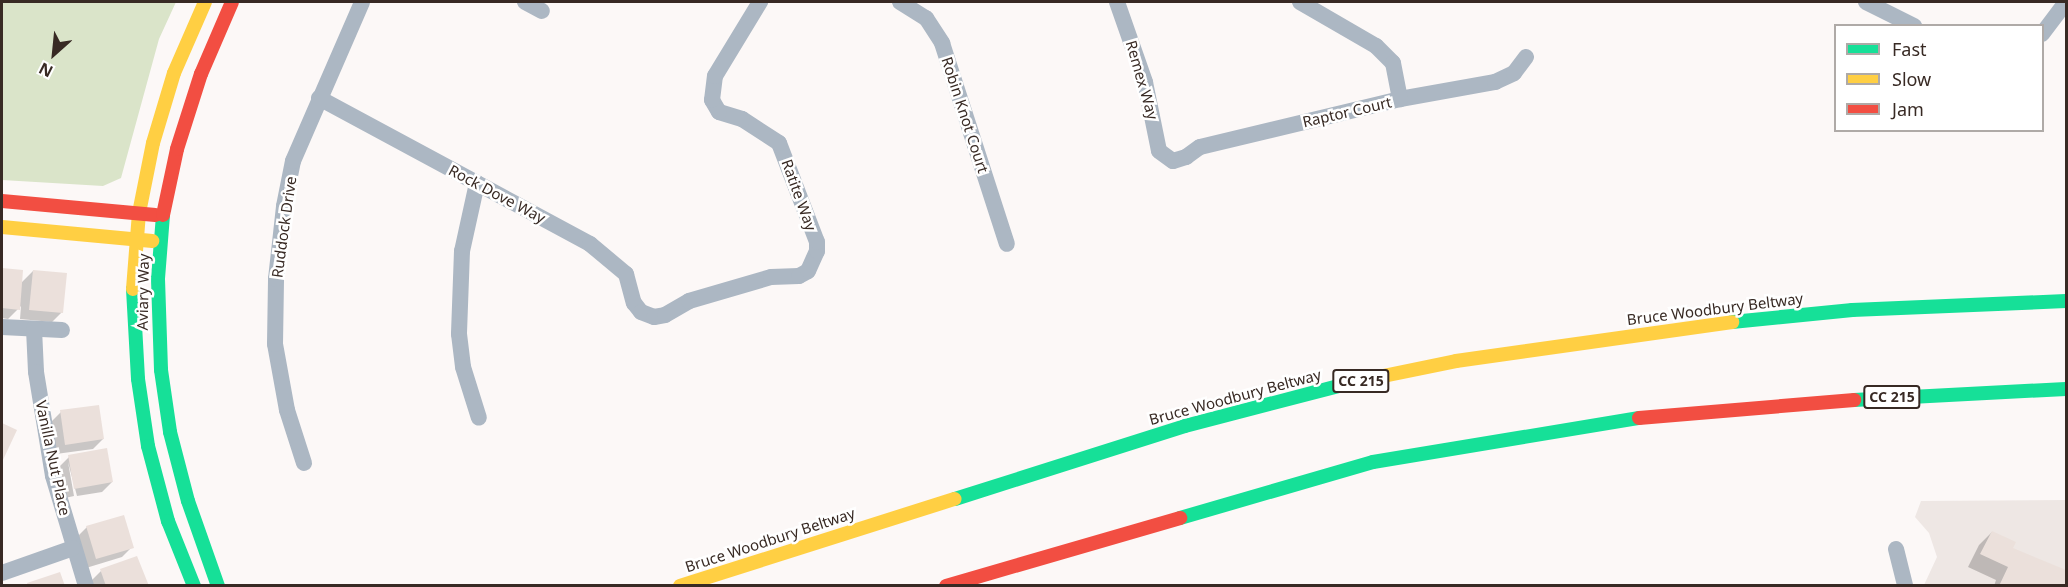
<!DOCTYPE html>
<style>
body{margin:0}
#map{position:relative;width:2068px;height:587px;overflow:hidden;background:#fcf8f7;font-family:"Noto Sans",sans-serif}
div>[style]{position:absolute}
.built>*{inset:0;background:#eee7e4}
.green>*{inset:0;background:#dae4c9}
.shadow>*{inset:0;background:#0003}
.building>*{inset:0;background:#ebe0db}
.street>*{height:16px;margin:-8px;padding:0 8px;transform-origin:8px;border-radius:8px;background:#acb7c3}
.fast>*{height:14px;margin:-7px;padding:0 7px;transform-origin:7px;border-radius:7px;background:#16e098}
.slow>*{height:14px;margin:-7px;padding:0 7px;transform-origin:7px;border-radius:7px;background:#ffcf43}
.jam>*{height:14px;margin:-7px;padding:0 7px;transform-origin:7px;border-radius:7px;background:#f24e42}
span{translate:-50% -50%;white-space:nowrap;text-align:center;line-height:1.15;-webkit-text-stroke:5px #fff;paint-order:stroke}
.shield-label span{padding:2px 4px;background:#fff;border:2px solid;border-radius:4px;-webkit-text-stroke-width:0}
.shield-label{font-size:14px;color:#382a24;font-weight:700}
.street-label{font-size:15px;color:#382a24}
.frame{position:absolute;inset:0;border:3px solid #382a24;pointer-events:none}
.legend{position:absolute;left:1834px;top:24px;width:210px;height:108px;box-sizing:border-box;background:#fff;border:2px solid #afaaa7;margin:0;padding:8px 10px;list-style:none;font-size:18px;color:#382a24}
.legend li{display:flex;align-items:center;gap:12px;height:30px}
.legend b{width:30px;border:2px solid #afaaa7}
.north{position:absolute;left:24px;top:24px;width:60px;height:60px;-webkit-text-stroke:4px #fff;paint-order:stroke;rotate:207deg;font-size:16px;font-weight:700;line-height:24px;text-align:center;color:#382a24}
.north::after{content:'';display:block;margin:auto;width:21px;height:27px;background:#382a24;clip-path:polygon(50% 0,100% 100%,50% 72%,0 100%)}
</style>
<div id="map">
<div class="built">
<div style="clip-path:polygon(2066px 500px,2066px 585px,1924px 585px,1937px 557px,1929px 533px,1915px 517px,1921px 501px)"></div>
</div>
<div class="green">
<div style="clip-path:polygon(2px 2px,176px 2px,159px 39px,121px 178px,103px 186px,2px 180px)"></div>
</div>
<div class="shadow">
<div style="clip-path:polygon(2px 269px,21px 271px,20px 284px,33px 271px,62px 312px,52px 322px,20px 319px,21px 306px,8px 319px,2px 318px)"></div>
<div style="clip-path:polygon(61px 412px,103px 439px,93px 449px,56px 454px,51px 422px)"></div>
<div style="clip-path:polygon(69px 457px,112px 482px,102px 492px,77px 496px,68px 462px,74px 496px,65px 498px,59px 467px)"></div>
<div style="clip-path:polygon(87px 527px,132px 547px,122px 557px,86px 568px,77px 537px)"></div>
<div style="clip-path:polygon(1992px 532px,2011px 548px,2066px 574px,2066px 586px,1994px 586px,1996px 580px,1968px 567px,1979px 545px)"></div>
<div style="clip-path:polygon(101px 571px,147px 586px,93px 586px,91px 581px)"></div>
</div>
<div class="building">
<div style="clip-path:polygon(2px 268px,23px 270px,20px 310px,2px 308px)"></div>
<div style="clip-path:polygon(33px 270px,67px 273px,63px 313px,29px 310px)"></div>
<div style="clip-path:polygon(99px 405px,104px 439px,65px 445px,60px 410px)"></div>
<div style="clip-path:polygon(2px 423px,17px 430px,2px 462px)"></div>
<div style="clip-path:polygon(107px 448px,113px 482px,74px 489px,68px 455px)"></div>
<div style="clip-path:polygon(124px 515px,134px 548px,96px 559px,86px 526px)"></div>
<div style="clip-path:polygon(1992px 531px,2016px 542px,2013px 548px,2066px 570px,2066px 586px,1999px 586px,2008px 567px,1980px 554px)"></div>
<div style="clip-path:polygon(137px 556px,149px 586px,106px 586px,100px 569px)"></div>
<div style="clip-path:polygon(60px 572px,65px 586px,28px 586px,27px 583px)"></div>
</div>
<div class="street">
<div style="left:525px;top:2px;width:19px;rotate:28deg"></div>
<div style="left:900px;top:2px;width:31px;rotate:32deg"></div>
<div style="left:926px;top:18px;width:30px;rotate:57deg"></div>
<div style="left:942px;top:43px;width:211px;rotate:72.1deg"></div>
<div style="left:1117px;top:2px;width:85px;rotate:70.7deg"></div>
<div style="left:1145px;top:82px;width:70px;rotate:78.5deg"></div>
<div style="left:1159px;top:151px;width:17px;rotate:36deg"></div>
<div style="left:1173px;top:161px;width:14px;rotate:-17deg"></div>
<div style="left:1186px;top:157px;width:17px;rotate:-36deg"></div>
<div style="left:1200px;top:147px;width:206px;rotate:-13.5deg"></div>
<div style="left:1400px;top:99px;width:97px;rotate:-10.1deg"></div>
<div style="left:1495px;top:82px;width:21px;rotate:-25deg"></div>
<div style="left:1514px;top:73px;width:20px;rotate:-53deg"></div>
<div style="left:1300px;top:2px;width:88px;rotate:30.1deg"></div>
<div style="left:1376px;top:46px;width:24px;rotate:45deg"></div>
<div style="left:1393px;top:63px;width:37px;rotate:79deg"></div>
<div style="left:1866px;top:2px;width:54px;rotate:26.6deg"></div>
<div style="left:2042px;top:34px;width:40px;rotate:-53deg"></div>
<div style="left:319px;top:98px;width:308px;rotate:28.3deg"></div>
<div style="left:590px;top:244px;width:47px;rotate:39.8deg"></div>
<div style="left:626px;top:274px;width:30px;rotate:75deg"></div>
<div style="left:634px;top:303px;width:11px;rotate:52deg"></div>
<div style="left:641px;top:312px;width:14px;rotate:21deg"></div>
<div style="left:654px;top:317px;width:11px;rotate:-10deg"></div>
<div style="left:665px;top:315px;width:28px;rotate:-30deg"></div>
<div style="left:689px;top:301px;width:85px;rotate:-16.3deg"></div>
<div style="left:771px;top:277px;width:28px;rotate:-2deg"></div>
<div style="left:799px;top:276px;width:10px;rotate:-29deg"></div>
<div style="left:808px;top:271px;width:22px;rotate:-66deg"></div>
<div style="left:817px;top:251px;width:9px;rotate:-90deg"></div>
<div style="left:817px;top:242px;width:106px;rotate:-111deg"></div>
<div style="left:779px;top:143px;width:44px;rotate:-147deg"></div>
<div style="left:742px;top:119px;width:24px;rotate:-163deg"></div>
<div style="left:719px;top:112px;width:14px;rotate:-120deg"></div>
<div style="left:712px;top:100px;width:24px;rotate:-83deg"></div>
<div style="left:715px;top:76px;width:87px;rotate:-58.7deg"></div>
<div style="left:477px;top:183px;width:70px;rotate:102.4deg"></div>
<div style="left:462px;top:251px;width:83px;rotate:92.1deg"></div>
<div style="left:459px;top:334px;width:33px;rotate:83deg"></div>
<div style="left:463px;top:367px;width:53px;rotate:72.6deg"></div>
<div style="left:2px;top:327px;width:60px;rotate:2.9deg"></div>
<div style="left:34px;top:329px;width:43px;rotate:87.3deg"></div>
<div style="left:36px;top:372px;width:105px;rotate:80.7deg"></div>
<div style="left:53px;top:476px;width:115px;rotate:73.3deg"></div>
<div style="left:304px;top:463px;width:56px;rotate:-107.8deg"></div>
<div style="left:287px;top:410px;width:67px;rotate:-100.3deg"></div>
<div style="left:275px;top:344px;width:65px;rotate:-89.1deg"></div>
<div style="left:276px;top:279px;width:73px;rotate:-83.7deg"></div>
<div style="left:284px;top:206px;width:46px;rotate:-78.7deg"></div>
<div style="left:293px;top:161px;width:173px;rotate:-66.5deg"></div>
<div style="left:1896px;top:549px;width:38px;rotate:76deg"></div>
<div style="left:2px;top:573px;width:75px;rotate:-19.4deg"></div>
</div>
<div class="fast">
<div style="left:163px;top:215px;width:64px;rotate:94.5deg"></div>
<div style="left:158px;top:279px;width:91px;rotate:88.1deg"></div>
<div style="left:161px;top:370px;width:63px;rotate:81.7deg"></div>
<div style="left:170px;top:432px;width:71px;rotate:75.4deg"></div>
<div style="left:188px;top:501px;width:90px;rotate:70.6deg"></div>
<div style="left:133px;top:289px;width:90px;rotate:86.8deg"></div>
<div style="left:138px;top:379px;width:68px;rotate:81.5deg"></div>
<div style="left:148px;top:446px;width:78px;rotate:75.1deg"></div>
<div style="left:168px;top:521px;width:70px;rotate:68.2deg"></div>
<div style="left:1732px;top:322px;width:121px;rotate:-5.7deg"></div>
<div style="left:1852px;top:310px;width:214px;rotate:-2.4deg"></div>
<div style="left:1854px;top:400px;width:212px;rotate:-3deg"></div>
<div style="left:955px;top:499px;width:241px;rotate:-17.6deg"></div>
<div style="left:1185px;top:426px;width:175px;rotate:-14.6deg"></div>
<div style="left:1180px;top:518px;width:201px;rotate:-16.2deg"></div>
<div style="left:1373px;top:462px;width:270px;rotate:-9.4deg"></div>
</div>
<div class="slow">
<div style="left:2px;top:227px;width:151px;rotate:5.3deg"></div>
<div style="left:133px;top:289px;width:76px;rotate:-85.5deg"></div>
<div style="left:139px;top:213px;width:71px;rotate:-78.7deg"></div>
<div style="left:153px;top:143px;width:73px;rotate:-73.3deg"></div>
<div style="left:174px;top:73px;width:77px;rotate:-66.4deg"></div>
<div style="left:1354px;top:382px;width:104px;rotate:-11.6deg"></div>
<div style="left:1456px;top:361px;width:279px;rotate:-8deg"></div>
<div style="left:680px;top:586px;width:288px;rotate:-17.6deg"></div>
</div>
<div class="jam">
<div style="left:2px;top:201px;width:154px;rotate:5.2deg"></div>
<div style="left:163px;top:215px;width:67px;rotate:-78deg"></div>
<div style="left:177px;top:149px;width:79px;rotate:-72.3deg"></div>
<div style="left:201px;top:74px;width:78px;rotate:-66.7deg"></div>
<div style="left:1639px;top:418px;width:216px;rotate:-4.8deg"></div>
<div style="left:946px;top:586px;width:244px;rotate:-16.2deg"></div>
</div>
<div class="shield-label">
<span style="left:1361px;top:381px">CC 215</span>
<span style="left:1892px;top:397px">CC 215</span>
</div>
<div class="street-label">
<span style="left:1142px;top:80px;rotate:74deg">Remex Way</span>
<span style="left:1347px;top:112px;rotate:-13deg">Raptor Court</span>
<span style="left:965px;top:115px;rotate:72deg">Robin Knot Court</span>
<span style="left:497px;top:194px;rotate:28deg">Rock Dove Way</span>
<span style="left:799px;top:195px;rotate:70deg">Ratite Way</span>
<span style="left:284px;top:227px;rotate:-82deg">Ruddock Drive</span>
<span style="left:143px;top:292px;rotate:-89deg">Aviary Way</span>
<span style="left:1715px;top:309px;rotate:-7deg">Bruce Woodbury Beltway</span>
<span style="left:1235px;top:397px;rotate:-15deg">Bruce Woodbury Beltway</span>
<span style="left:53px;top:458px;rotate:78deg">Vanilla Nut Place</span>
<span style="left:770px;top:540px;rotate:-18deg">Bruce Woodbury Beltway</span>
</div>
<div class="frame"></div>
<ul class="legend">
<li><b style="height:8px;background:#16e098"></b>Fast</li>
<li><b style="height:8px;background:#ffcf43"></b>Slow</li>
<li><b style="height:8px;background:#f24e42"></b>Jam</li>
</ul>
<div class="north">N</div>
</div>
